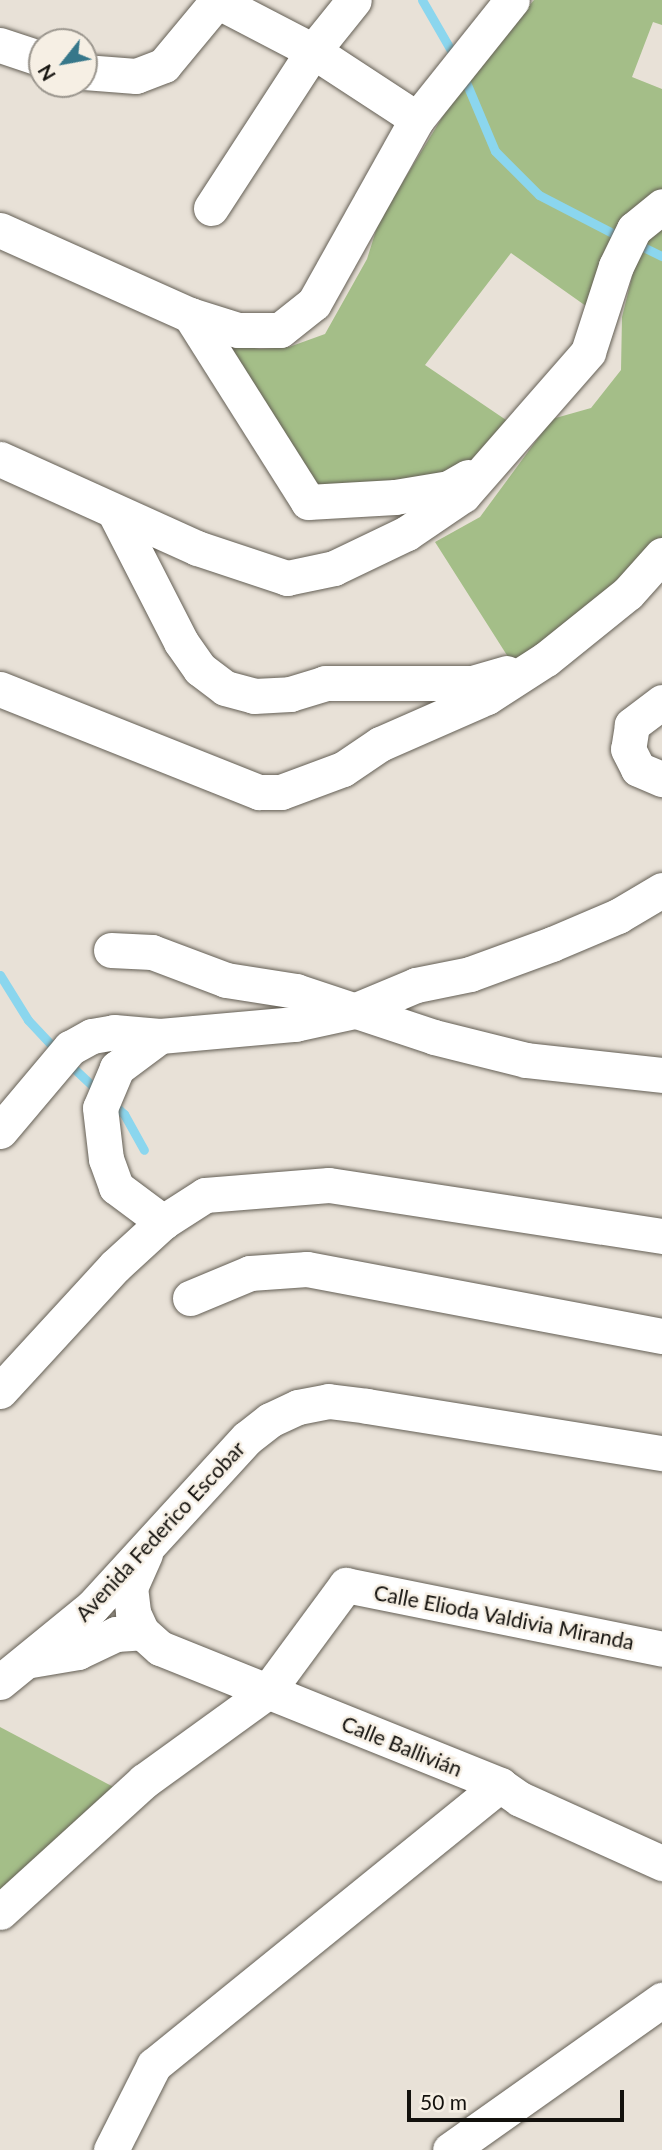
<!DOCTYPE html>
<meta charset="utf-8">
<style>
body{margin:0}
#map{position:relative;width:662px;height:2150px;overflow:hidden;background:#e8e1d7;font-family:Lato,sans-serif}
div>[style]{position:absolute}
.green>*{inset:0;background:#a4be88}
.stream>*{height:9px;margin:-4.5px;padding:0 4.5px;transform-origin:4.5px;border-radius:4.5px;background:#8bd6ee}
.roads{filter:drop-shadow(0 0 2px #645f55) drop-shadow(0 0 2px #645f55)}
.minor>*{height:35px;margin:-17.5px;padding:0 17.5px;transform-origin:17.5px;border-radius:17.5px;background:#fff}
span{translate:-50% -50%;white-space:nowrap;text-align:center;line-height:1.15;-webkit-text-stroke:5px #f6efe4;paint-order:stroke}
.street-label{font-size:21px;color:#13110d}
.north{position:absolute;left:28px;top:28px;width:70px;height:70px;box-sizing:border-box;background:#f6efe4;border:2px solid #9b968e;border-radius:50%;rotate:239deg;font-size:19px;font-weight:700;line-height:28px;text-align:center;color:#13110d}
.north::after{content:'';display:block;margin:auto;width:24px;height:32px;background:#36778a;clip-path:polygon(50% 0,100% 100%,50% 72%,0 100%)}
.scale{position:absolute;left:407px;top:2090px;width:217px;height:32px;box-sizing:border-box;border:4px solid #13110d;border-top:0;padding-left:9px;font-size:21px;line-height:24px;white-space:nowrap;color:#13110d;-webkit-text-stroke:5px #f6efe4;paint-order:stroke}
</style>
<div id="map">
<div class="green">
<div style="clip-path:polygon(534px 0,662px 0,662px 25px,653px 22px,632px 77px,662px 89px,662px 194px,593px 311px,511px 253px,425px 365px,509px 422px,470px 466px,413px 486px,313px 488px,220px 342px,260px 349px,289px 347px,325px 334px,367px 259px,379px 221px,460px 88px)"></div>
<div style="clip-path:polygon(662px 222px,662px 545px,543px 649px,510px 660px,435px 542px,480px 517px,552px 419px,591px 408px,621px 370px,622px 317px,638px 253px)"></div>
<div style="clip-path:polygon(0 1727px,123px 1792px,0 1898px)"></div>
</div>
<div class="stream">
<div style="left:422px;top:0;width:68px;rotate:60deg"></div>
<div style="left:463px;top:75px;width:82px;rotate:67.2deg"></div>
<div style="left:495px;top:151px;width:62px;rotate:45deg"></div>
<div style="left:539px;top:195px;width:93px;rotate:27.4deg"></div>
<div style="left:635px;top:243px;width:30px;rotate:26deg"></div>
<div style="left:0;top:975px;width:53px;rotate:58.1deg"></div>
<div style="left:28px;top:1020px;width:44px;rotate:46.8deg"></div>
<div style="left:67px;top:1062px;width:42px;rotate:43.1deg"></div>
<div style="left:111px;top:1102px;width:18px;rotate:43deg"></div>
<div style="left:124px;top:1114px;width:41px;rotate:60.9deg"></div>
</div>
<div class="roads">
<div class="minor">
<div style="left:217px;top:1px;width:108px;rotate:27.5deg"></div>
<div style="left:313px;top:51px;width:124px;rotate:33.2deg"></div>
<div style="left:0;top:45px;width:44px;rotate:18.4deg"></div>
<div style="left:84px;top:72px;width:52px;rotate:4.4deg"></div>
<div style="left:136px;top:76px;width:30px;rotate:-21deg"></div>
<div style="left:164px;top:65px;width:85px;rotate:-50.3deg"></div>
<div style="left:211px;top:208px;width:187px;rotate:-57deg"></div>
<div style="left:313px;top:51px;width:65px;rotate:-51.2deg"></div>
<div style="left:0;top:230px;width:208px;rotate:24.1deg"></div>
<div style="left:190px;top:315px;width:50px;rotate:17.4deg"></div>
<div style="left:238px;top:330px;width:42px"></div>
<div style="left:280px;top:330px;width:43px;rotate:-38.5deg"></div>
<div style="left:314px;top:303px;width:211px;rotate:-60.8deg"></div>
<div style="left:417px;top:119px;width:152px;rotate:-51.4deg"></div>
<div style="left:190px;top:315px;width:221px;rotate:57.7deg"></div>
<div style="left:308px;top:502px;width:87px;rotate:-3.3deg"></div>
<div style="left:395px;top:497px;width:55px;rotate:-9.5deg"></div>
<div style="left:449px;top:488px;width:22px;rotate:-30deg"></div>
<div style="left:0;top:459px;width:216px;rotate:24.3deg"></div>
<div style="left:197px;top:548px;width:95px;rotate:18.4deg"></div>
<div style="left:287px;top:578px;width:48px;rotate:-12deg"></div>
<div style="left:334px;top:568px;width:81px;rotate:-25.6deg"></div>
<div style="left:407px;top:533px;width:68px;rotate:-34.2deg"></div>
<div style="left:463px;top:495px;width:190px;rotate:-48.8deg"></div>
<div style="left:588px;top:352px;width:90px;rotate:-72deg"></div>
<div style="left:616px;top:266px;width:41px;rotate:-64.1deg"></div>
<div style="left:634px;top:229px;width:36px;rotate:-39deg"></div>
<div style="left:115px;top:513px;width:145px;rotate:62.9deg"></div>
<div style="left:181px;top:642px;width:33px;rotate:55deg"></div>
<div style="left:200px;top:669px;width:31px;rotate:37deg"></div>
<div style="left:225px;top:688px;width:30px;rotate:15deg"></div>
<div style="left:254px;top:696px;width:36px;rotate:-3deg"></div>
<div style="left:290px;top:694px;width:37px;rotate:-17deg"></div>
<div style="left:325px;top:683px;width:147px"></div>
<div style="left:472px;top:683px;width:36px;rotate:-16deg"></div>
<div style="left:0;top:689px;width:279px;rotate:21.7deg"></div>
<div style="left:259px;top:792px;width:22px"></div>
<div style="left:281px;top:792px;width:66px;rotate:-20.4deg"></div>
<div style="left:343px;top:769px;width:45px;rotate:-34deg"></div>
<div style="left:380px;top:744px;width:117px;rotate:-23.7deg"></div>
<div style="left:487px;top:697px;width:70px;rotate:-32.8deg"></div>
<div style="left:546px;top:659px;width:105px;rotate:-38.8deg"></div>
<div style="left:628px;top:593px;width:51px;rotate:-48.2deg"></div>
<div style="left:662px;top:702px;width:38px;rotate:143deg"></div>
<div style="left:632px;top:725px;width:24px;rotate:99deg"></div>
<div style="left:628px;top:749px;width:22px;rotate:63deg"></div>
<div style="left:638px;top:769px;width:26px;rotate:23deg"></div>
<div style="left:111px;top:950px;width:41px;rotate:2.8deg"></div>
<div style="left:152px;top:952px;width:79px;rotate:20.7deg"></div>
<div style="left:226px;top:980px;width:71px;rotate:8.9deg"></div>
<div style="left:296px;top:991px;width:145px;rotate:18.4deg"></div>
<div style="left:434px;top:1037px;width:95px;rotate:14deg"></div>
<div style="left:526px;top:1060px;width:137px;rotate:6.3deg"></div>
<div style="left:160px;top:1036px;width:54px;rotate:143.3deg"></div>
<div style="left:117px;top:1068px;width:43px;rotate:113deg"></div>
<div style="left:100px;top:1108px;width:51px;rotate:83.3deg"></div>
<div style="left:106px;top:1159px;width:30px;rotate:70deg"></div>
<div style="left:116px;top:1187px;width:59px;rotate:36.7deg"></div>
<div style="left:0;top:1131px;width:109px;rotate:-49.9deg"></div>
<div style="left:70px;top:1048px;width:25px;rotate:-29deg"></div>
<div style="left:92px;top:1036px;width:22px;rotate:-10deg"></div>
<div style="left:114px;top:1032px;width:46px;rotate:5deg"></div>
<div style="left:160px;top:1036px;width:136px;rotate:-5.1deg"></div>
<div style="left:295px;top:1024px;width:60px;rotate:-12.4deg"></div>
<div style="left:354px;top:1011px;width:67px;rotate:-22.8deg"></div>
<div style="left:416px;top:985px;width:55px;rotate:-11.5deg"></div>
<div style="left:470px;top:974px;width:87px;rotate:-20.1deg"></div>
<div style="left:552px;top:944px;width:72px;rotate:-23deg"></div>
<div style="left:618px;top:916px;width:51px;rotate:-30.6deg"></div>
<div style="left:190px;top:1298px;width:65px;rotate:-22.6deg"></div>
<div style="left:250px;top:1273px;width:57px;rotate:-4deg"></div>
<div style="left:307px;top:1269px;width:361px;rotate:10.7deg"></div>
<div style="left:0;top:1391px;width:170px;rotate:-47.4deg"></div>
<div style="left:115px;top:1266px;width:65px;rotate:-42.5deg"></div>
<div style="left:163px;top:1222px;width:50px;rotate:-32.7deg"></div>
<div style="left:205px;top:1195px;width:124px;rotate:-4.6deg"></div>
<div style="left:329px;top:1185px;width:337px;rotate:8.7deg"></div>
<div style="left:145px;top:1554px;width:36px;rotate:114deg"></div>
<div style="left:130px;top:1587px;width:26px;rotate:83deg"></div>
<div style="left:133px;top:1613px;width:21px;rotate:65deg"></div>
<div style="left:142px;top:1632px;width:24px;rotate:42deg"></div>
<div style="left:160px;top:1648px;width:367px;rotate:21.9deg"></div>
<div style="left:500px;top:1785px;width:24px;rotate:35deg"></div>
<div style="left:520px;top:1799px;width:156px;rotate:24.3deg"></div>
<div style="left:31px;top:1660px;width:48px;rotate:-9.7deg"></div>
<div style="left:78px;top:1652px;width:42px;rotate:-25.3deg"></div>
<div style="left:116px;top:1634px;width:26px;rotate:-4deg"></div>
<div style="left:0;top:1682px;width:119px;rotate:-39.2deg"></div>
<div style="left:92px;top:1607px;width:229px;rotate:-47.5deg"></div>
<div style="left:247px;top:1438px;width:29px;rotate:-38deg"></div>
<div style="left:270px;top:1420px;width:31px;rotate:-25deg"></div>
<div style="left:298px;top:1407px;width:31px;rotate:-11deg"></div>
<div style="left:328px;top:1401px;width:39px;rotate:7deg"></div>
<div style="left:367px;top:1406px;width:299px;rotate:9.1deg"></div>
<div style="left:0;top:1912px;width:195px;rotate:-42.3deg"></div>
<div style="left:144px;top:1781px;width:152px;rotate:-35.9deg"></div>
<div style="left:267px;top:1692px;width:133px;rotate:-53.6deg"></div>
<div style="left:346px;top:1585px;width:322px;rotate:11.4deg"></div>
<div style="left:111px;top:2150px;width:95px;rotate:-63.2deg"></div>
<div style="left:154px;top:2065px;width:445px;rotate:-39deg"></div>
<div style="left:450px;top:2150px;width:260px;rotate:-35.3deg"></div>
</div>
</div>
<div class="street-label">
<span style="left:160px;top:1531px;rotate:-47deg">Avenida Federico Escobar</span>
<span style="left:504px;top:1617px;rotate:11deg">Calle Elioda Valdivia Miranda</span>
<span style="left:402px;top:1746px;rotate:22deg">Calle Ballivián</span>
</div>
<div class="north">N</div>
<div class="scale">50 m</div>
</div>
